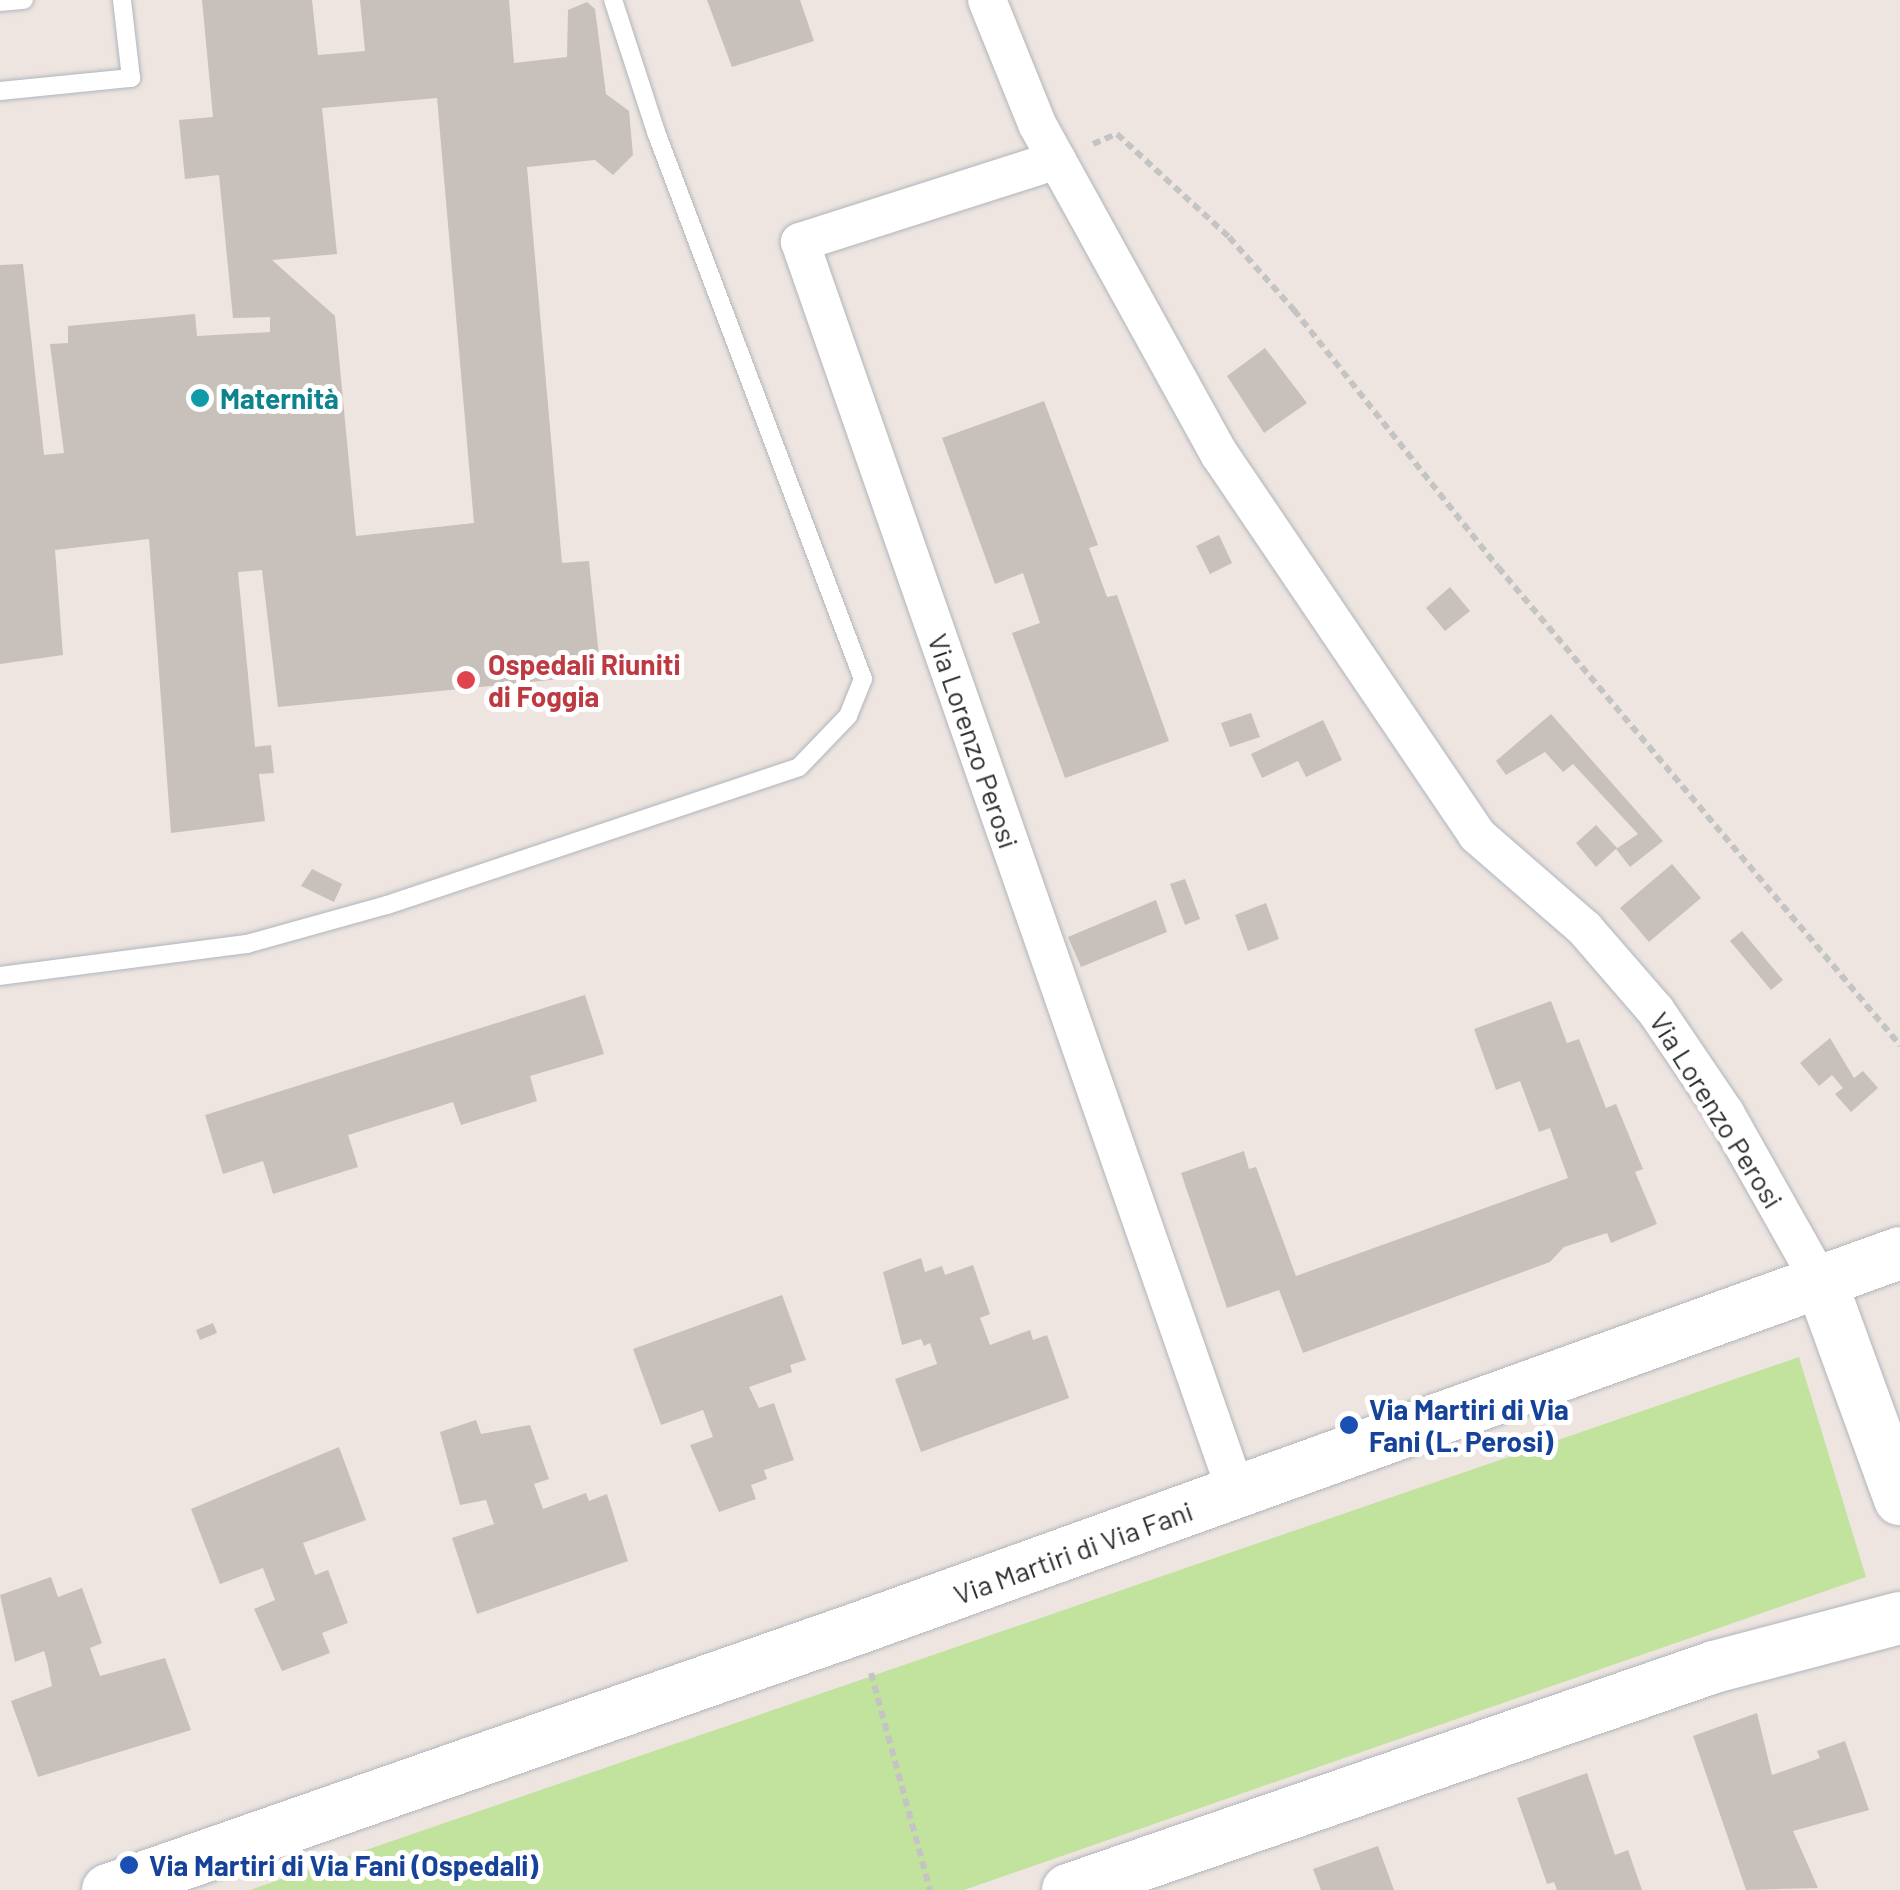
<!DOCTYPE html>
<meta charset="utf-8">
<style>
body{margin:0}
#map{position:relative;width:1900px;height:1890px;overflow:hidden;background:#eee5e0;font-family:Barlow,sans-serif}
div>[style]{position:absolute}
.green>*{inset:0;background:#c1e39e}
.building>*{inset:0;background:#c7c0bb}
.path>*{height:6px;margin-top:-3px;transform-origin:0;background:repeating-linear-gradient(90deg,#c4c4c4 0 8px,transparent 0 13px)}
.roads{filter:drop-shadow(0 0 2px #b0b5bd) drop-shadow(0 0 2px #b0b5bd)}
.lane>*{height:18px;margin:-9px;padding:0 9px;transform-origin:9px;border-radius:9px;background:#fff}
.street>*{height:38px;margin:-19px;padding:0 19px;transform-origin:19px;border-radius:19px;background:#fff}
.secondary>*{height:52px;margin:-26px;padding:0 26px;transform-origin:26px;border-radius:26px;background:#fff}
.dots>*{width:28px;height:28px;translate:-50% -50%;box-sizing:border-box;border:5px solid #fff;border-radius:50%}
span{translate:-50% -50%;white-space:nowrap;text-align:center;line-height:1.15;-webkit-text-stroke:10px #fff;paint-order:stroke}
.culture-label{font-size:28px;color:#0d838f;font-weight:700}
.left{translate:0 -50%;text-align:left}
.health-label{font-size:28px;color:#be3a42;font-weight:700}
.street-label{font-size:28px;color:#2d2d2d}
.transit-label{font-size:28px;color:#164399;font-weight:700}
</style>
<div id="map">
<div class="green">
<div style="clip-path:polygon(1799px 1357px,1866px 1577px,964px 1890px,250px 1890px)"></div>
</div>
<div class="building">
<div style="clip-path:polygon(evenodd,202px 0,312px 0,318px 55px,365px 51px,360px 0,509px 0,514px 63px,567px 57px,568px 10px,587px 2px,595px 9px,606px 94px,629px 111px,633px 155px,613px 175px,595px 160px,527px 167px,562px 563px,589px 561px,601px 675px,278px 707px,262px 570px,238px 572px,255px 747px,271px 745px,274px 773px,259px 774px,265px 821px,171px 833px,149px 539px,55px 550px,63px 655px,0 664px,0 265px,23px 264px,44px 455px,64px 453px,50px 344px,68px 343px,68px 326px,195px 314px,197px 336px,270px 332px,270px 317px,233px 318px,219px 175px,185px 179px,179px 120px,213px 117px,202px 0,437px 98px,474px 523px,356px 536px,335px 316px,272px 260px,337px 254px,322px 108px,437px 98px)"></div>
<div style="clip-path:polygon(707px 0,800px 0,814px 41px,732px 67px)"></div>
<div style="clip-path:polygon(1265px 348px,1307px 403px,1264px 433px,1227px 376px)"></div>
<div style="clip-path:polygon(1044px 401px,1098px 545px,1089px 548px,1107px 597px,1117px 595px,1169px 741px,1065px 778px,1012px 633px,1040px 623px,1023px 573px,995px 584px,942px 438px)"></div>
<div style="clip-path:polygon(1219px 535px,1232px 563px,1210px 574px,1196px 546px)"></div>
<div style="clip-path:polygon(1450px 587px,1470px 611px,1445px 631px,1426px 608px)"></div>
<div style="clip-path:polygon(1251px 713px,1260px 737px,1230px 747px,1221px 723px)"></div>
<div style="clip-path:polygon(1551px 714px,1663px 841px,1630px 867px,1616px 849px,1638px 834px,1573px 764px,1563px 772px,1545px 752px,1506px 775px,1496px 761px)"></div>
<div style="clip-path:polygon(1323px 720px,1342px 760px,1306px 777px,1298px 761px,1262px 778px,1251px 754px)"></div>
<div style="clip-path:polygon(1596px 825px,1617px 848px,1596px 867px,1576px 843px)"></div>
<div style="clip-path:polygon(1672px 864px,1701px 898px,1649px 942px,1620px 908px)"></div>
<div style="clip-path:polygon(312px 869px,342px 884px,334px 902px,301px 886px)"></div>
<div style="clip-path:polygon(1185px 879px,1200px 919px,1185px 925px,1170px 884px)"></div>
<div style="clip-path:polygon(1156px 900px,1167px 932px,1081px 967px,1068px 937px)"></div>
<div style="clip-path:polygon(1266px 903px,1279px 939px,1248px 951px,1235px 915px)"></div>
<div style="clip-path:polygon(1742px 931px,1783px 980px,1771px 990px,1730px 941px)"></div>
<div style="clip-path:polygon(585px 995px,604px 1054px,530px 1076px,537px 1101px,461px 1125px,453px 1102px,348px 1135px,358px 1167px,273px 1194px,263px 1161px,223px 1174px,205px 1115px)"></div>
<div style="clip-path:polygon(1551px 1001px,1567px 1043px,1579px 1039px,1606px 1108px,1616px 1104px,1643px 1169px,1635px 1172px,1657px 1224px,1611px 1243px,1607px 1233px,1564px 1247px,1550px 1262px,1303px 1353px,1279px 1290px,1227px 1308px,1181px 1173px,1244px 1151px,1249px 1169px,1256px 1167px,1296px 1276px,1568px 1178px,1550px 1128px,1539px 1132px,1520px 1081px,1496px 1090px,1474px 1029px)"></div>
<div style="clip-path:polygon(1830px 1038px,1854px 1078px,1863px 1071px,1878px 1088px,1851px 1112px,1835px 1094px,1843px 1088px,1832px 1075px,1819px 1086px,1800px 1063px)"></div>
<div style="clip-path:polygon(921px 1258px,925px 1272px,942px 1266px,945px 1275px,973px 1265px,990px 1314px,980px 1318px,990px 1345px,1030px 1330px,1033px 1340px,1047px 1335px,1069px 1398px,921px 1452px,895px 1379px,937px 1364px,930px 1343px,924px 1346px,921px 1339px,902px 1345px,883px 1272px)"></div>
<div style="clip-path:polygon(782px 1295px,806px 1360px,790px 1365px,792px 1372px,749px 1387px,759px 1408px,774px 1403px,794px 1460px,764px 1470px,767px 1479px,751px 1485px,756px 1499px,719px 1512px,690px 1445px,713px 1437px,703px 1410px,661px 1425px,633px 1349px)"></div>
<div style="clip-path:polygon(213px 1323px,217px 1333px,200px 1340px,196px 1330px)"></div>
<div style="clip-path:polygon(476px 1420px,481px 1434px,530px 1425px,549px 1479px,534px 1484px,543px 1509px,586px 1493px,589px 1501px,607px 1494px,628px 1561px,477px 1614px,452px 1538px,494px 1524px,486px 1500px,460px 1505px,440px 1432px)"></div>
<div style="clip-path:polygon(339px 1447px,366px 1520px,303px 1543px,315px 1575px,328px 1570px,348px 1623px,322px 1633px,330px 1653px,282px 1671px,254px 1609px,275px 1600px,263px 1568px,220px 1584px,191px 1509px)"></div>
<div style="clip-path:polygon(51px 1577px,58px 1597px,82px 1588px,102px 1643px,90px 1648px,100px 1676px,165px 1658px,191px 1730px,38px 1777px,11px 1701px,52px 1686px,47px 1661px,44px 1651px,15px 1662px,0 1595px)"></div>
<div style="clip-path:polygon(1757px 1713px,1772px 1775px,1820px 1758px,1817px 1751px,1845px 1741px,1869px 1810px,1793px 1831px,1818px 1888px,1746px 1890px,1693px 1736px)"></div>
<div style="clip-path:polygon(1587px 1773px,1615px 1855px,1628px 1850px,1642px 1890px,1557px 1890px,1554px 1882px,1547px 1884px,1517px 1798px)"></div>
<div style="clip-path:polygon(1378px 1846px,1394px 1890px,1321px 1890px,1313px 1869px)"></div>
</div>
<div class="path">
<div style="left:1093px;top:144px;width:26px;rotate:-23deg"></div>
<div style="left:1117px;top:134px;width:152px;rotate:42.6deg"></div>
<div style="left:1229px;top:237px;width:98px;rotate:48.3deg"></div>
<div style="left:1294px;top:310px;width:328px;rotate:51.6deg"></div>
<div style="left:1498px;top:567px;width:625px;rotate:49.94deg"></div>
<div style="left:871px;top:1673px;width:225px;rotate:74.8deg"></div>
</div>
<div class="roads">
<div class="lane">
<div style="left:0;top:2px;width:24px;rotate:-5deg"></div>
<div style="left:0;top:91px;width:132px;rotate:-5.7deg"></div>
<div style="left:131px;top:78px;width:79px;rotate:-96.6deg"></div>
<div style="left:0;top:976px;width:249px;rotate:-7.4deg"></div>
<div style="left:247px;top:944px;width:145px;rotate:-15.6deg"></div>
<div style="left:387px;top:905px;width:434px;rotate:-18.5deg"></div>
<div style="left:799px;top:767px;width:71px;rotate:-46.1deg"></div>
<div style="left:848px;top:716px;width:40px;rotate:-68deg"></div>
<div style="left:863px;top:679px;width:585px;rotate:-110.73deg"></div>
<div style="left:656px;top:132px;width:139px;rotate:-108deg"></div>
</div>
<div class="street">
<div style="left:987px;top:0;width:134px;rotate:68deg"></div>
<div style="left:1037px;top:124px;width:378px;rotate:61.1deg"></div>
<div style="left:1220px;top:455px;width:459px;rotate:55.9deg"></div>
<div style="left:1477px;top:835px;width:143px;rotate:41deg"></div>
<div style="left:1585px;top:929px;width:108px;rotate:49.1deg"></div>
<div style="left:1656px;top:1011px;width:123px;rotate:55.9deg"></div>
<div style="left:1725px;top:1113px;width:197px;rotate:60.6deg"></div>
<div style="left:1057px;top:160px;width:270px;rotate:162.3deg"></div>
<div style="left:800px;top:242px;width:1326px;rotate:70.76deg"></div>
</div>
<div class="secondary">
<div style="left:1822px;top:1285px;width:228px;rotate:70deg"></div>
<div style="left:108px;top:1890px;width:795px;rotate:-19.23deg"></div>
<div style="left:859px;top:1628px;width:1106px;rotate:-19.81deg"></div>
<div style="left:1068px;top:1890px;width:683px;rotate:-19.04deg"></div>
<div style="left:1714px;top:1667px;width:192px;rotate:-14.8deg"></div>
</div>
</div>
<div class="dots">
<div style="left:200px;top:398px;background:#0f9aa8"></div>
<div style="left:466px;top:680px;background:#e0444e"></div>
<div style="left:1349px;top:1425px;background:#1a4fb4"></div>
<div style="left:129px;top:1865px;background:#1a4fb4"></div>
</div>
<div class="culture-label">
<span class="left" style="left:220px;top:398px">Maternità</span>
</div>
<div class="health-label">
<span class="left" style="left:488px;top:680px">Ospedali Riuniti<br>di Foggia</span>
</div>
<div class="street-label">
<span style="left:974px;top:741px;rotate:71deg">Via Lorenzo Perosi</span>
<span style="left:1717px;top:1110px;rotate:58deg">Via Lorenzo Perosi</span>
<span style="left:1073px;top:1552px;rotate:-20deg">Via Martiri di Via Fani</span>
</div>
<div class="transit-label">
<span class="left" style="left:1369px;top:1425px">Via Martiri di Via<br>Fani (L. Perosi)</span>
<span class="left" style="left:149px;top:1865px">Via Martiri di Via Fani (Ospedali)</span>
</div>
</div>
